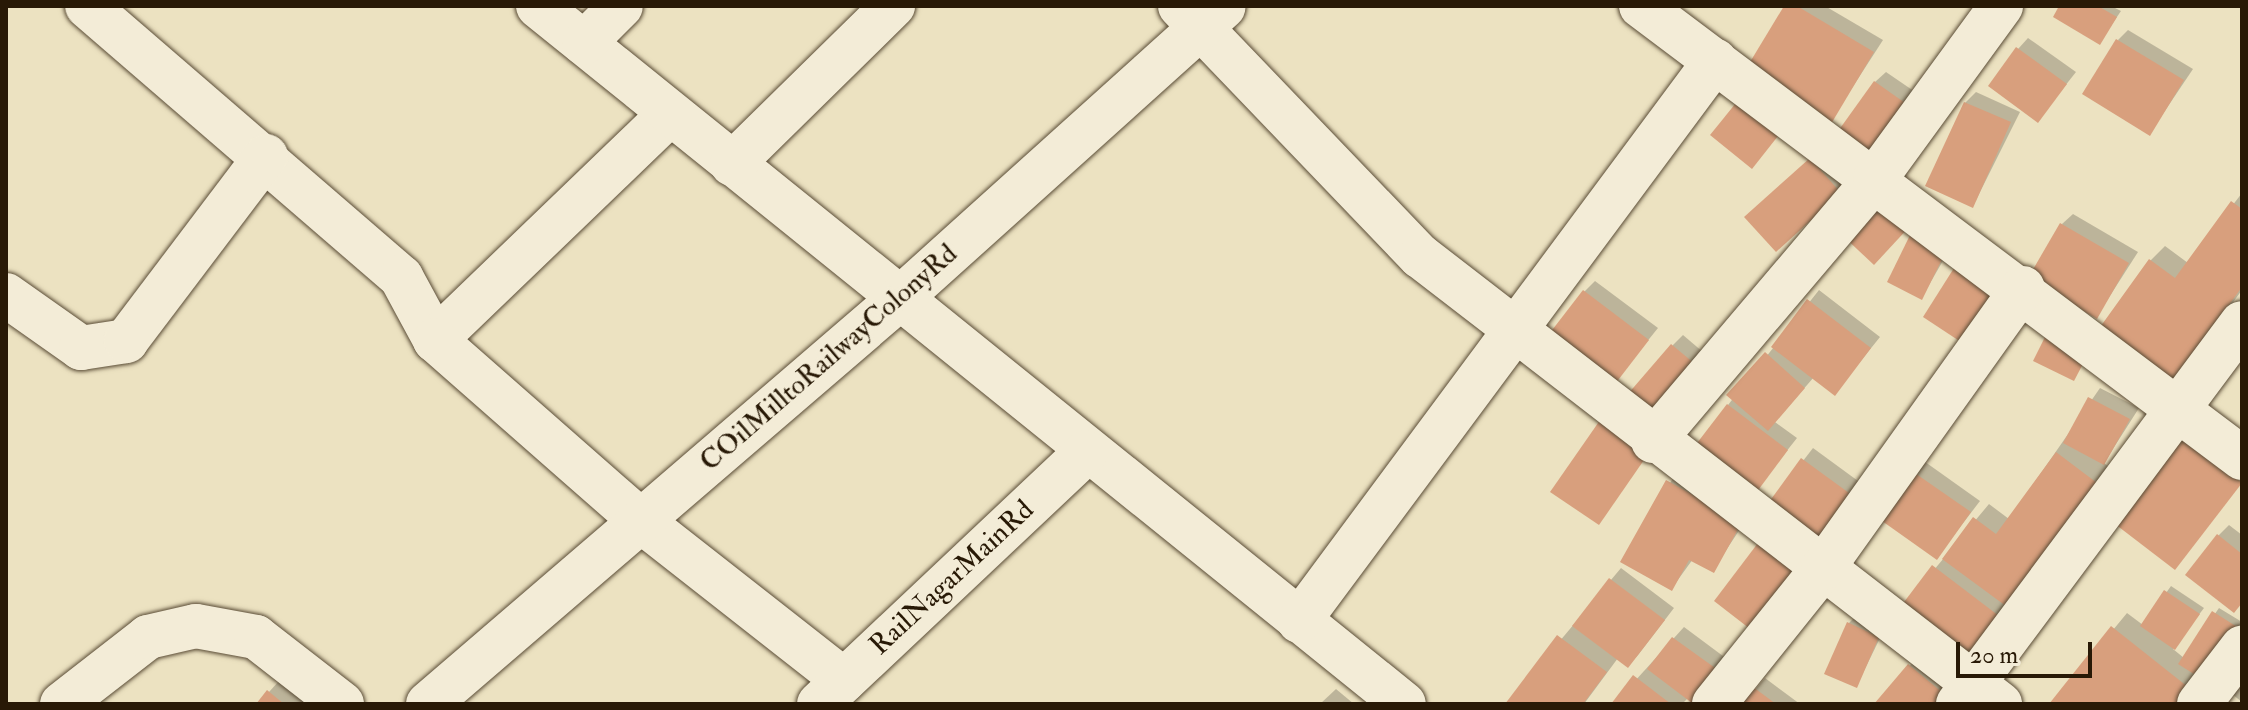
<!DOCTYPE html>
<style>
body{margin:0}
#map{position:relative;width:2248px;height:710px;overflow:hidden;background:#ece2c1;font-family:"IM FELL Double Pica",serif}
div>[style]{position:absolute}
.shadow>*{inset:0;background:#0003}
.building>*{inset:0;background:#d89f7d}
.roads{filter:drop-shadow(0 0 2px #594b35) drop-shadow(0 0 2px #594b35)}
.street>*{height:44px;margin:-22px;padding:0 22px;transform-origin:22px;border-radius:22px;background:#f3ecd7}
span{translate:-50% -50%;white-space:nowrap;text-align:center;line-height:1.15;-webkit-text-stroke:8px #f3ecd7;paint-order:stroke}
.street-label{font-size:28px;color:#281906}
.frame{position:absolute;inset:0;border:8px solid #281906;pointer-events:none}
.scale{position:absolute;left:1956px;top:642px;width:136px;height:36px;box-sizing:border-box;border:4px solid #281906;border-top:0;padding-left:10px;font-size:24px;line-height:28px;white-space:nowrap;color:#281906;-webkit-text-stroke:6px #f3ecd7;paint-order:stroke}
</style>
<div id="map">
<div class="shadow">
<div style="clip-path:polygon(1786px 6px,1825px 6px,1883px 40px,1830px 122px)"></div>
<div style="clip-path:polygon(2061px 6px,2111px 6px,2121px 11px,2100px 42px)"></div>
<div style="clip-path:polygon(2128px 30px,2193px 69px,2150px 133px,2118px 40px)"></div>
<div style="clip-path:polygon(2028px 38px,2076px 72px,2038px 120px,2018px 49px)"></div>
<div style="clip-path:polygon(1886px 72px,1924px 98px,1887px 150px,1875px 82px)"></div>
<div style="clip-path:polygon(1976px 92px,2020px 112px,1973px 206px,1965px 103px)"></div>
<div style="clip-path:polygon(1822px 149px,1851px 181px,1776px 249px)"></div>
<div style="clip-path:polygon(2242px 193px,2242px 290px,2186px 366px,2150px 261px,2165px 246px,2188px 263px)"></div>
<div style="clip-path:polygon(2073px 214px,2138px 252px,2097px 316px,2062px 224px)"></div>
<div style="clip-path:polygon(1959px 233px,1922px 297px,1889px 281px)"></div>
<div style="clip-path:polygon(1595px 281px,1658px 328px,1612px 385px,1584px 292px)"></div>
<div style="clip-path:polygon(1819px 290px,1880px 337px,1835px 393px,1814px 377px,1775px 422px,1797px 438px,1756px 490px,1728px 405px)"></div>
<div style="clip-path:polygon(1683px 335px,1710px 358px,1599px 522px,1673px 345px)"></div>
<div style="clip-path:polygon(2100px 388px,2139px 408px,2104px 463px,2118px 474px,1976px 654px,1898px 613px,1989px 504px,2009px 519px)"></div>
<div style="clip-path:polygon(1813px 448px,1869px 489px,1837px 531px,1772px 501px)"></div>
<div style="clip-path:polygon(1921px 459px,1980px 501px,1937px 557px,1878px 515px)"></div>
<div style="clip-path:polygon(1678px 470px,1752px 511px,1713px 570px,1693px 559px,1672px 588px,1623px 561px)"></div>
<div style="clip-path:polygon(2229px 525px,2242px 535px,2242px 602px,2218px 536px)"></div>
<div style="clip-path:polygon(1621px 568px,1674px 608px,1638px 655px,1628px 666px,1618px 658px,1584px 704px,1507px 704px)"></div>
<div style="clip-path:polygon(2171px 586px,2204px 608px,2173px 649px,2184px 658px,2219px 608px,2242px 622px,2184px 704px,2052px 704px,2127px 613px,2143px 625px)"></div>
<div style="clip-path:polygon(1854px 618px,1883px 632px,1857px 685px,1848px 624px)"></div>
<div style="clip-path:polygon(1684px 627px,1727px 659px,1682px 704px,1614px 704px)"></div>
<div style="clip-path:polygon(1920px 654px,1958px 686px,1943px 704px,1877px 704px)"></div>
<div style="clip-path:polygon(2242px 673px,2242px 702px,2228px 691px)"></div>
<div style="clip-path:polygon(1765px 678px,1800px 704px,1743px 704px)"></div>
<div style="clip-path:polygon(279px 681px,308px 704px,258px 704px)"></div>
<div style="clip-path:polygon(1336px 689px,1354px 704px,1320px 704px)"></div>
</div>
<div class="building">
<div style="clip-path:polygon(1784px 6px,1797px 6px,1874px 52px,1831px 124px,1744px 72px)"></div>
<div style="clip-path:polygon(2059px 6px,2098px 6px,2117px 17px,2100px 45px,2053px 17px)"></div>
<div style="clip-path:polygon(2116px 39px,2184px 80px,2150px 136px,2082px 94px)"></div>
<div style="clip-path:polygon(2016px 47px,2067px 84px,2038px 123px,1988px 86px)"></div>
<div style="clip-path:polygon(1874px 81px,1915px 110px,1877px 163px,1836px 134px)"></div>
<div style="clip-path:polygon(1740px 98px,1782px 131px,1752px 169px,1710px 135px)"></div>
<div style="clip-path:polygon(1964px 102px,2011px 122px,1973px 208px,1925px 186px)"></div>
<div style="clip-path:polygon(1810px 158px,1841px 193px,1776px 252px,1744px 217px)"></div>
<div style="clip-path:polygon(1878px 195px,1911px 225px,1874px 265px,1841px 234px)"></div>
<div style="clip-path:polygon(2231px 201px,2242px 209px,2242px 287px,2172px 384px,2098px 330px,2149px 259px,2175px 278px)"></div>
<div style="clip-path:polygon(2060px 223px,2129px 263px,2097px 319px,2028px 278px)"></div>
<div style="clip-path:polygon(1914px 227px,1950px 243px,1922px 300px,1887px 282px)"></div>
<div style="clip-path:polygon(1954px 268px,2002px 299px,1970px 348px,1923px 317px)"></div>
<div style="clip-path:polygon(1583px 290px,1649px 340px,1612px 388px,1546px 338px)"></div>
<div style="clip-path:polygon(1807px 299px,1871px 348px,1835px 396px,1771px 347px)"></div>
<div style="clip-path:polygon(2045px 337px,2086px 358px,2074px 381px,2033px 361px)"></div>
<div style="clip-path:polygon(1671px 344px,1701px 369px,1651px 428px,1621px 402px)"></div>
<div style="clip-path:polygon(1765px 352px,1805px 388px,1768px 431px,1726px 395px)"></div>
<div style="clip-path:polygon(2088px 397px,2130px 419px,2104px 465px,2063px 443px)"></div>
<div style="clip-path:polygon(1727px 404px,1788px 450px,1756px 493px,1694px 447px)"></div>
<div style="clip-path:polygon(1605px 413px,1653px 447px,1599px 525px,1550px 492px)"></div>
<div style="clip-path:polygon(2186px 435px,2242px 483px,2175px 570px,2115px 524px)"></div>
<div style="clip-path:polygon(2056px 452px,2105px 489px,2014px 612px,1942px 559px,1973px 517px,1996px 534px)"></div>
<div style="clip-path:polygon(1801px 458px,1860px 501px,1827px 544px,1769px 502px)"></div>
<div style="clip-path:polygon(1909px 469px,1971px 512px,1937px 560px,1875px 516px)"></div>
<div style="clip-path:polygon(1666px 480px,1742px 522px,1714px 573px,1689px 560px,1672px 591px,1620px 562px)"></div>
<div style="clip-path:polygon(2217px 534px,2242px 554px,2242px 603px,2234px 613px,2185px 575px)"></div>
<div style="clip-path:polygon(1761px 539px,1801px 569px,1754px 632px,1714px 601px)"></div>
<div style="clip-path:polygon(1932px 565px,2003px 619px,1966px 667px,1895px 614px)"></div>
<div style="clip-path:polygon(1609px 578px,1665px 620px,1628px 668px,1572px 626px)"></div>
<div style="clip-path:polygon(2164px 590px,2200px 614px,2175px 650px,2140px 626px)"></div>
<div style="clip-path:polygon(2212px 611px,2242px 630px,2208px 683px,2178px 664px)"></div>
<div style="clip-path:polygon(1847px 622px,1879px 637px,1857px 688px,1824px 674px)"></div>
<div style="clip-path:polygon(2111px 626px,2193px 691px,2183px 704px,2049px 704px)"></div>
<div style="clip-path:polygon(1557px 635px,1607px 672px,1583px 704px,1505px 704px)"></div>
<div style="clip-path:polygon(1672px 637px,1718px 670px,1692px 703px,1647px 669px)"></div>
<div style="clip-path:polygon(1908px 664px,1949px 698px,1944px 704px,1874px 704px)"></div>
<div style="clip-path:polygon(1633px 675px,1671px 704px,1611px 704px)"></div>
<div style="clip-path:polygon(1753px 687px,1776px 704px,1740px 704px)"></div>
<div style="clip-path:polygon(267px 690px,284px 704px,256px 704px)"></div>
</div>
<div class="roads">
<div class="street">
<div style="left:87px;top:6px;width:415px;rotate:40.8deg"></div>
<div style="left:401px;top:277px;width:72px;rotate:61.6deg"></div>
<div style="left:435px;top:340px;width:326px;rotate:-43.9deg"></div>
<div style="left:538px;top:6px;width:1112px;rotate:38.87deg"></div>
<div style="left:1180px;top:6px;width:347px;rotate:46.2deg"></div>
<div style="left:1420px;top:256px;width:733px;rotate:37.68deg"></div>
<div style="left:1641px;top:6px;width:752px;rotate:36.95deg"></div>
<div style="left:584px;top:43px;width:52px;rotate:-45deg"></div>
<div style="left:732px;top:164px;width:226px;rotate:-44.5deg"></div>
<div style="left:6px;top:295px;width:92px;rotate:35.2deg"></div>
<div style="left:81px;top:348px;width:46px;rotate:-8.8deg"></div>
<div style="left:126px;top:341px;width:232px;rotate:-52.9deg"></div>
<div style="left:435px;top:340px;width:274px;rotate:41.3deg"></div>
<div style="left:641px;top:521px;width:258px;rotate:38.1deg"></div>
<div style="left:1653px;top:441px;width:343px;rotate:-49.7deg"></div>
<div style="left:1875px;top:179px;width:214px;rotate:-53.9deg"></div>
<div style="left:1299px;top:621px;width:698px;rotate:-53.39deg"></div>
<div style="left:62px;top:704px;width:109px;rotate:-37.9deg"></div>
<div style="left:148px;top:637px;width:49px;rotate:-12.9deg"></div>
<div style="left:196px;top:626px;width:61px;rotate:10.4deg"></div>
<div style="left:256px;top:637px;width:109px;rotate:37.9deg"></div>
<div style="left:428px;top:704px;width:620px;rotate:-40.68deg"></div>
<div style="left:898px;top:300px;width:438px;rotate:-42deg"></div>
<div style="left:819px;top:704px;width:367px;rotate:-43.3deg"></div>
<div style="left:1714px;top:704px;width:174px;rotate:-51.3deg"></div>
<div style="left:1823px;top:568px;width:344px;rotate:-54.5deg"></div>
<div style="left:1958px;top:704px;width:475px;rotate:-53.3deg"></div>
<div style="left:2199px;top:704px;width:71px;rotate:-52.5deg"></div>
</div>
</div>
<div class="street-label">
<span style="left:829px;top:358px;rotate:-41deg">COilMilltoRailwayColonyRd</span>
<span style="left:952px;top:578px;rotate:-43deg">RailNagarMainRd</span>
</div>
<div class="frame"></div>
<div class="scale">20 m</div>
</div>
